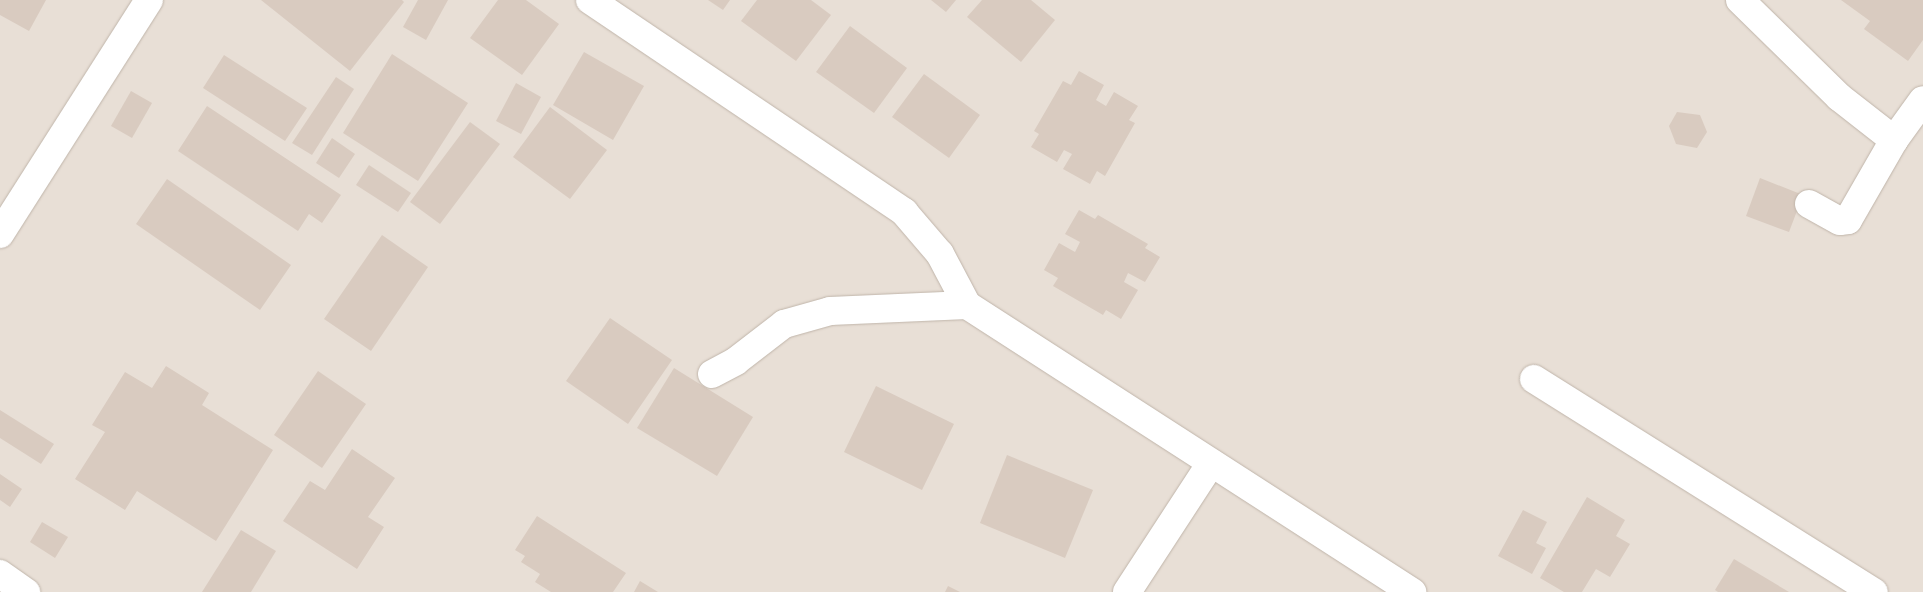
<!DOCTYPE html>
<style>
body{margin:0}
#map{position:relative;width:1923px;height:592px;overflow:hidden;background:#f4eee8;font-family:"Noto Sans",sans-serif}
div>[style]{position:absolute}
.residential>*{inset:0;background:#e8dfd6}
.building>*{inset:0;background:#d9cbc0}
.roads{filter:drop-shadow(0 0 1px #c0b5aa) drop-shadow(0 0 1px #c0b5aa)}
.minor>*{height:28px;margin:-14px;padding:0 14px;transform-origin:14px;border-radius:14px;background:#fff}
span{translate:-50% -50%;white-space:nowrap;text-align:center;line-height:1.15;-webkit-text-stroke:4px #fff;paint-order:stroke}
</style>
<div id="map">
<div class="residential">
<div style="clip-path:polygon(0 0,1923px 0,1923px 592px,0 592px)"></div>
</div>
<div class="building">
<div style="clip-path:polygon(0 0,46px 0,29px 31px,0 15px)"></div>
<div style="clip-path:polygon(261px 0,402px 0,404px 2px,350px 71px)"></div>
<div style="clip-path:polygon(418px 0,448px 0,426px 40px,403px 27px)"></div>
<div style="clip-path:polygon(498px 0,526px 0,559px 24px,522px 75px,470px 38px)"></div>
<div style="clip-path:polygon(708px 0,730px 0,723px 10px)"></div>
<div style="clip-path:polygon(757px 0,811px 0,831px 15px,796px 61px,741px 21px)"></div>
<div style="clip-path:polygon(931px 0,956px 0,946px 12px)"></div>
<div style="clip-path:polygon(982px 0,1031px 0,1055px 20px,1021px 62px,967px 17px)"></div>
<div style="clip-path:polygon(1841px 0,1923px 0,1923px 40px,1908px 61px,1864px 29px,1870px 21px)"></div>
<div style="clip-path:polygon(850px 26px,907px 68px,874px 113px,816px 72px)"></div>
<div style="clip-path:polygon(584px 52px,644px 86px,613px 140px,553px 105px)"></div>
<div style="clip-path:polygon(392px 54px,468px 103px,418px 181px,343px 133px)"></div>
<div style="clip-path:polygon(224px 55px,307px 108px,285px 141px,203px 88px)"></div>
<div style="clip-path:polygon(1079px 71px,1104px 85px,1096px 100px,1106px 106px,1114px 92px,1138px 106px,1129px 120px,1135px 123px,1105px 176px,1097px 171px,1090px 184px,1063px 169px,1072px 154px,1064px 150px,1057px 162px,1031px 147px,1039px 134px,1034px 131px,1063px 81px,1071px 85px)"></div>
<div style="clip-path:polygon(924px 74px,980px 115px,949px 158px,892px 117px)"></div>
<div style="clip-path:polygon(336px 77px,354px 89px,312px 155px,292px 143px)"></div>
<div style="clip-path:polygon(516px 83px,541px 97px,521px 134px,496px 121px)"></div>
<div style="clip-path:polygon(131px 91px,152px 103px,132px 138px,111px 126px)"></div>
<div style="clip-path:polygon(207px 106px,341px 195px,322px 223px,309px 214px,298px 231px,178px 151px)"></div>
<div style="clip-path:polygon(550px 107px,607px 150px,570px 199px,513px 157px)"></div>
<div style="clip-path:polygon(1677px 112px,1700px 115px,1707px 132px,1697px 148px,1676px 144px,1669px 126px)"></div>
<div style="clip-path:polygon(470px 122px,500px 144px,440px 224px,410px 202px)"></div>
<div style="clip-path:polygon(332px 138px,355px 154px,339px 178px,316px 163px)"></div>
<div style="clip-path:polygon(369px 165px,411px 193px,398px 212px,356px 185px)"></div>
<div style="clip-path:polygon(1760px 178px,1803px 195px,1789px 232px,1746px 216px)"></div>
<div style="clip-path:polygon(167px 179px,291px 265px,260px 310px,136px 224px)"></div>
<div style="clip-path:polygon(1079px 210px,1095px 219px,1098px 215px,1148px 244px,1145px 248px,1160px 257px,1145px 282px,1128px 273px,1124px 282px,1138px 290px,1121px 319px,1106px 310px,1103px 315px,1053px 286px,1058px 278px,1044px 270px,1059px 243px,1075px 252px,1080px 242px,1065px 234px)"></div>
<div style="clip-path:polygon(382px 235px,428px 267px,371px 351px,324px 319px)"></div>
<div style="clip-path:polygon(610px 318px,672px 360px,628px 424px,566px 381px)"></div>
<div style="clip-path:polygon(166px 366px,209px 393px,202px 405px,273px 450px,216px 541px,137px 491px,125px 510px,75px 479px,105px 432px,92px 425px,125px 372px,152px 388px)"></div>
<div style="clip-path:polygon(674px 368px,753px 417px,717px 476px,637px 428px)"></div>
<div style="clip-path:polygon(318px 371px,366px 404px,322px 468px,274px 435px)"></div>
<div style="clip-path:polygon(876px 386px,954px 424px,922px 490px,844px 452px)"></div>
<div style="clip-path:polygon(0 410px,54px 444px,41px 464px,0 438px)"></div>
<div style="clip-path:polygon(352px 449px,395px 478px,368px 517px,384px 527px,357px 569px,283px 521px,310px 481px,325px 490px)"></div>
<div style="clip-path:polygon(1007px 455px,1093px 490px,1065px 558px,980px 523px)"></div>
<div style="clip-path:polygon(0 474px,22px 489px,10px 507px,0 500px)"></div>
<div style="clip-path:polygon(1587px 497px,1625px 520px,1616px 536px,1630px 544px,1610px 577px,1596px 569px,1582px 592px,1564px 592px,1540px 578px)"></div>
<div style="clip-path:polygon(1523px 510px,1547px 522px,1536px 543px,1546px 548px,1532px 574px,1498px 556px)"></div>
<div style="clip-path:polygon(537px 516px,626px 573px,613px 592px,551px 592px,535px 582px,540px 574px,521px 562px,525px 556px,515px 550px)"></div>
<div style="clip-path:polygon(42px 522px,68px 537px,55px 558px,30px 542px)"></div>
<div style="clip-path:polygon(241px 530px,276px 551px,251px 592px,202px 592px)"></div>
<div style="clip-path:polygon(1734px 559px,1789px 592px,1718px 592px,1715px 590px)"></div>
<div style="clip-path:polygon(640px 581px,658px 592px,634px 592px)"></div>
<div style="clip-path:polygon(948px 586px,960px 592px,945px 592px)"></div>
</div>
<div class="roads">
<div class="minor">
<div style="left:590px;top:0;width:379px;rotate:34deg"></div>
<div style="left:904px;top:212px;width:55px;rotate:49.4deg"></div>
<div style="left:940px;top:254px;width:58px;rotate:62.1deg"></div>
<div style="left:967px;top:305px;width:530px;rotate:32.82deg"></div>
<div style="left:1740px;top:0;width:139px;rotate:44.4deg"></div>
<div style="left:1839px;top:97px;width:70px;rotate:38deg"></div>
<div style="left:1809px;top:204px;width:35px;rotate:29deg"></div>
<div style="left:1840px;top:221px;width:8px;rotate:-7deg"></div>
<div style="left:1848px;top:220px;width:92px;rotate:-60.1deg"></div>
<div style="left:1894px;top:140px;width:49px;rotate:-54.1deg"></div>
<div style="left:0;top:234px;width:277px;rotate:-57.5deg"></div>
<div style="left:712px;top:374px;width:27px;rotate:-28deg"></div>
<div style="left:736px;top:361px;width:61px;rotate:-37.6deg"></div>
<div style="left:784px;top:324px;width:48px;rotate:-15.8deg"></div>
<div style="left:830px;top:311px;width:137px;rotate:-2.5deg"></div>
<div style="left:1534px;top:379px;width:401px;rotate:32.1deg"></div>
<div style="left:0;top:574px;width:32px;rotate:35deg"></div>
<div style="left:1127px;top:592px;width:154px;rotate:-56.9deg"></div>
</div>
</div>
</div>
